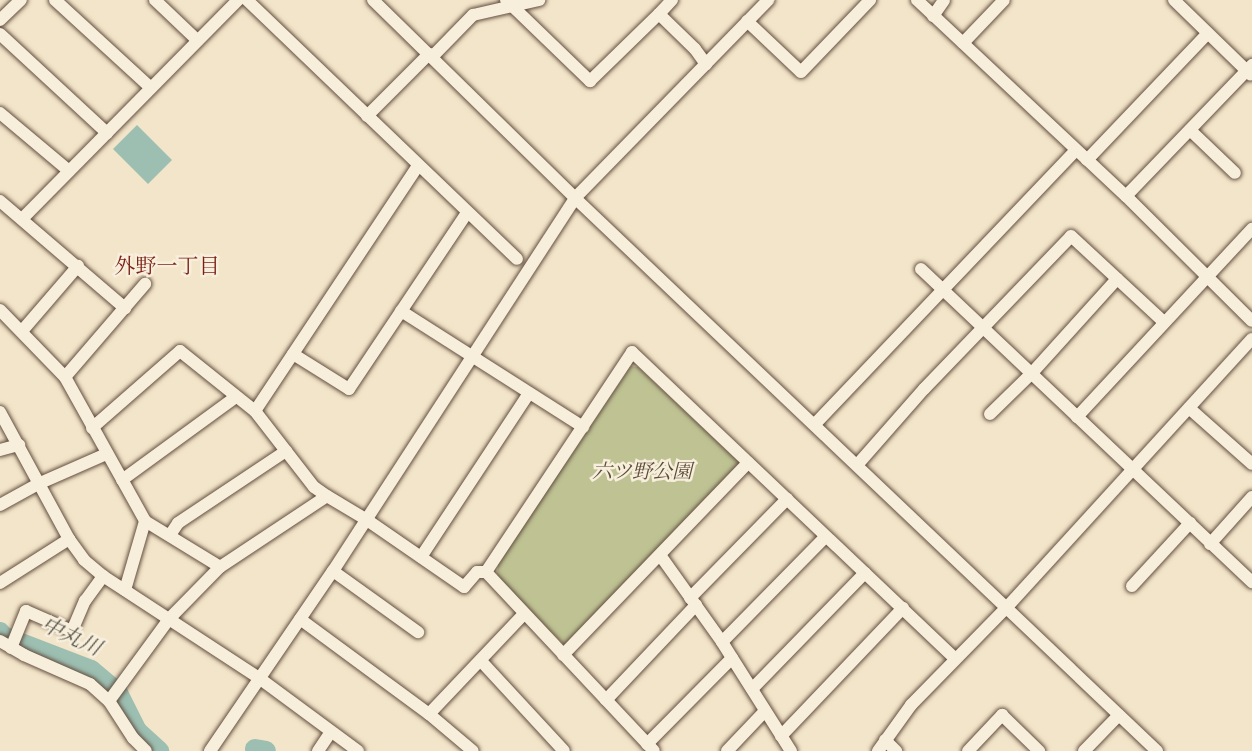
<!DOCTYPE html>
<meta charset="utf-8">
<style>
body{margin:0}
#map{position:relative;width:1252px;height:751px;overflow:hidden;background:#f3e5c9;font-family:"Libre Bodoni","Noto Serif JP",serif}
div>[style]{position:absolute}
.green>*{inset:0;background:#bfc394}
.water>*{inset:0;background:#9cbfb2}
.river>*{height:20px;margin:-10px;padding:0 10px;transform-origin:10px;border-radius:10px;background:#9cbfb2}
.roads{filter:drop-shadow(0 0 2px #624e3f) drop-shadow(0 0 2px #624e3f)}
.minor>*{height:12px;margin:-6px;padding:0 6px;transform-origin:6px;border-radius:6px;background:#f7eedc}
span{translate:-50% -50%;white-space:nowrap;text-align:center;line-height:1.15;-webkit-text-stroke:5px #f7eedc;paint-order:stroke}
.park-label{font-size:20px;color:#5c4d38;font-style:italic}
.neighbourhood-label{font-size:21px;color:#7a1f14}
.water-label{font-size:21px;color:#565449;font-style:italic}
</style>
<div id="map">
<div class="green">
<div style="clip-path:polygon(631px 366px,638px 367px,742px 465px,565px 645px,529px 612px,497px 577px,498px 564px)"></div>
</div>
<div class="water">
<div style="clip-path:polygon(137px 125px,172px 160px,148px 184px,113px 149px)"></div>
</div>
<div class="river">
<div style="left:0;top:632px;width:5px;rotate:53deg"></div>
<div style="left:3px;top:636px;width:94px;rotate:21.1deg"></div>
<div style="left:91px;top:670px;width:35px;rotate:40deg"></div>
<div style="left:118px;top:693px;width:42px;rotate:63.4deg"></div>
<div style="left:137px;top:731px;width:30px;rotate:42deg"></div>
<div style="left:255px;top:749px;width:11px;rotate:10deg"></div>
</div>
<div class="roads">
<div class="minor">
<div style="left:55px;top:0;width:130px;rotate:42.5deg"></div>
<div style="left:155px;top:0;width:58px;rotate:43.6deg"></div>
<div style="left:247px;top:0;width:374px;rotate:43.8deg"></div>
<div style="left:373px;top:0;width:283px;rotate:44.4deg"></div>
<div style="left:575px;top:198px;width:803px;rotate:43.54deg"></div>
<div style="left:506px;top:0;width:117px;rotate:44deg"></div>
<div style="left:590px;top:81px;width:96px;rotate:-44.2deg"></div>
<div style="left:672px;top:0;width:19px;rotate:133deg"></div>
<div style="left:659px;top:14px;width:50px;rotate:44.2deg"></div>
<div style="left:695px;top:49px;width:19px;rotate:54deg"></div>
<div style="left:917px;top:0;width:287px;rotate:43.2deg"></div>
<div style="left:1126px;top:196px;width:177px;rotate:44.8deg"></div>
<div style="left:1174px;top:0;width:107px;rotate:44.2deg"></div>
<div style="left:933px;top:16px;width:19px;rotate:-55deg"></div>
<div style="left:0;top:20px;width:29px;rotate:-44deg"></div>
<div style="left:747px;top:21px;width:74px;rotate:43.4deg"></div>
<div style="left:801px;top:72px;width:100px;rotate:-46.2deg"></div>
<div style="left:0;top:34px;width:146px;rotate:42.8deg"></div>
<div style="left:963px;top:43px;width:59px;rotate:-46.4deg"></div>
<div style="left:432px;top:57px;width:59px;rotate:-45.7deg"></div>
<div style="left:473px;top:15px;width:68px;rotate:-12.8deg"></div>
<div style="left:0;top:113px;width:90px;rotate:40deg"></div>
<div style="left:367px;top:116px;width:88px;rotate:-45deg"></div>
<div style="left:1190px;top:130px;width:62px;rotate:43.7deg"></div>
<div style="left:1087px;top:160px;width:175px;rotate:-46.4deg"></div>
<div style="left:1126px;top:196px;width:182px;rotate:-46.1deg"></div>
<div style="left:0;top:201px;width:165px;rotate:40.6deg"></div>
<div style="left:22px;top:219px;width:308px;rotate:-45.4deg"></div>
<div style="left:921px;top:269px;width:456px;rotate:43.4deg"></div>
<div style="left:0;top:310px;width:93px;rotate:45.9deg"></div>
<div style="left:65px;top:377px;width:165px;rotate:60.9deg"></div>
<div style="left:145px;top:521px;width:88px;rotate:31.5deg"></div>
<div style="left:401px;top:311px;width:216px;rotate:32.5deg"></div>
<div style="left:22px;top:331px;width:86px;rotate:-49.3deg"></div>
<div style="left:293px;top:354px;width:66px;rotate:32deg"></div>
<div style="left:349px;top:389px;width:212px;rotate:-56.2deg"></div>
<div style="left:65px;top:377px;width:123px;rotate:-49.3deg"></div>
<div style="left:1189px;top:408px;width:84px;rotate:41.6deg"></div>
<div style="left:255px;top:411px;width:294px;rotate:-56.4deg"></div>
<div style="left:0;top:412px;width:145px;rotate:61.5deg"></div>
<div style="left:69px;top:539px;width:26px;rotate:54deg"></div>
<div style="left:84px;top:560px;width:25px;rotate:40deg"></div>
<div style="left:103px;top:576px;width:186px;rotate:33.2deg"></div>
<div style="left:259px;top:678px;width:123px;rotate:36.4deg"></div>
<div style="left:990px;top:414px;width:59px;rotate:-44.3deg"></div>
<div style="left:1032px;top:373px;width:127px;rotate:-47.9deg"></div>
<div style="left:1077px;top:417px;width:257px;rotate:-47.1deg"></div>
<div style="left:815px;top:424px;width:378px;rotate:-46.4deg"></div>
<div style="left:92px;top:428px;width:117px;rotate:-41.2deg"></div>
<div style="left:180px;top:351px;width:96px;rotate:38.7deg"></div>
<div style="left:255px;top:411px;width:96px;rotate:52.2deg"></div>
<div style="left:314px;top:487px;width:16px;rotate:35deg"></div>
<div style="left:327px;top:496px;width:47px;rotate:31deg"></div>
<div style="left:367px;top:520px;width:118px;rotate:34.6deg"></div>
<div style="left:464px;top:587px;width:20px;rotate:-49deg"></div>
<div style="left:477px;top:572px;width:9px"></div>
<div style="left:0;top:450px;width:20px;rotate:-15deg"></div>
<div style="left:858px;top:464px;width:100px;rotate:-48.7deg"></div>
<div style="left:924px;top:389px;width:212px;rotate:-46.1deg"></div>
<div style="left:1071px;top:236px;width:127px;rotate:42.8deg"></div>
<div style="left:122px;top:480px;width:141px;rotate:-36.1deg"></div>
<div style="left:0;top:505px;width:43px;rotate:-28.9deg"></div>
<div style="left:38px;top:484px;width:74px;rotate:-23.8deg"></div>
<div style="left:170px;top:535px;width:14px;rotate:-56deg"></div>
<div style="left:178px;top:523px;width:130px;rotate:-33.7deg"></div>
<div style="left:1210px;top:544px;width:63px;rotate:-48.2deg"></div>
<div style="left:660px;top:555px;width:107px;rotate:54.5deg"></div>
<div style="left:722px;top:642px;width:129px;rotate:57.7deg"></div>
<div style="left:421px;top:557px;width:194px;rotate:-56.6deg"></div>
<div style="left:333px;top:571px;width:105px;rotate:35.7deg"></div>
<div style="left:486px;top:572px;width:264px;rotate:-56.4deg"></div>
<div style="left:632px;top:352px;width:445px;rotate:43.5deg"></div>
<div style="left:486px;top:572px;width:245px;rotate:46.8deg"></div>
<div style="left:0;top:583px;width:82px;rotate:-32.5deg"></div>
<div style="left:1132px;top:586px;width:86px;rotate:-47.4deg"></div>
<div style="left:125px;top:590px;width:72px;rotate:-73.8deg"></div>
<div style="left:690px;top:598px;width:139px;rotate:-45.6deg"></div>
<div style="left:300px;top:619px;width:160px;rotate:36.4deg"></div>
<div style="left:429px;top:714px;width:57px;rotate:40.1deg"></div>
<div style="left:0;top:641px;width:28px;rotate:30deg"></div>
<div style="left:24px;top:655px;width:72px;rotate:23.7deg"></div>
<div style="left:90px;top:684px;width:25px;rotate:42deg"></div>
<div style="left:109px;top:701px;width:44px;rotate:57deg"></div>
<div style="left:133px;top:738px;width:18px;rotate:45deg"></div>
<div style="left:722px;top:642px;width:148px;rotate:-45.5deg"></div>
<div style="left:11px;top:648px;width:40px;rotate:-68deg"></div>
<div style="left:26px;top:611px;width:50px;rotate:23.5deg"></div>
<div style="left:72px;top:631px;width:33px;rotate:-67deg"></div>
<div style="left:85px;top:601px;width:31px;rotate:-54deg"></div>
<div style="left:563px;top:655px;width:267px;rotate:-46.1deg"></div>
<div style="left:481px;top:661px;width:122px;rotate:47.3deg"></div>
<div style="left:752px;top:689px;width:162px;rotate:-45.8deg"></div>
<div style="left:606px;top:700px;width:131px;rotate:-46.5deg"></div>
<div style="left:109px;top:701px;width:102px;rotate:-53.8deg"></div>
<div style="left:169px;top:619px;width:73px;rotate:-45.6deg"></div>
<div style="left:220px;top:567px;width:128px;rotate:-33.6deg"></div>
<div style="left:429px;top:714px;width:138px;rotate:-46.5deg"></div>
<div style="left:781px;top:736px;width:177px;rotate:-46.4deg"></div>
<div style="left:885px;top:740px;width:16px;rotate:45deg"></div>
<div style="left:647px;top:744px;width:121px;rotate:-45.3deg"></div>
<div style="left:210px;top:751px;width:218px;rotate:-55.7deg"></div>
<div style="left:333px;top:571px;width:445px;rotate:-57deg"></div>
<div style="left:575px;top:198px;width:277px;rotate:-45.7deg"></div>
<div style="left:318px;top:751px;width:23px;rotate:-56deg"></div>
<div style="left:727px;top:751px;width:55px;rotate:-46.5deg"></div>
<div style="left:878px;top:751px;width:57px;rotate:-54.3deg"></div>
<div style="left:911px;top:705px;width:137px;rotate:-45.6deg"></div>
<div style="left:1007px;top:607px;width:363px;rotate:-47.6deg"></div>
<div style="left:968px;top:751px;width:50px;rotate:-46.6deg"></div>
<div style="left:1002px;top:715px;width:52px;rotate:44.2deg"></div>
<div style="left:1084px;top:751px;width:50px;rotate:-45.8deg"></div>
</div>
</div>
<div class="park-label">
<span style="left:642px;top:472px">六ツ野公園</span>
</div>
<div class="neighbourhood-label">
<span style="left:167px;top:267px">外野一丁目</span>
</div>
<div class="water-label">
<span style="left:71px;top:637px;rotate:25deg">中丸川</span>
</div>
</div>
